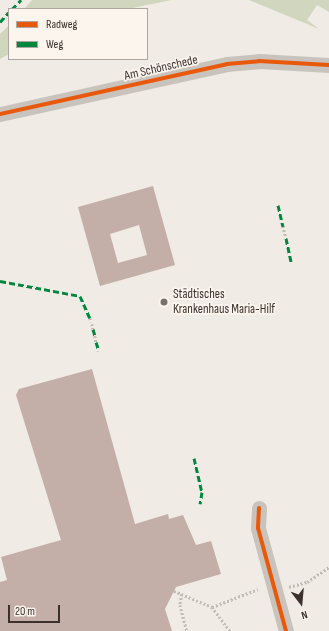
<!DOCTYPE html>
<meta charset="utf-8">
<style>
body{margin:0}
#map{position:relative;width:329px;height:631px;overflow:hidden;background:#f0ebe5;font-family:"Sofia Sans Condensed",sans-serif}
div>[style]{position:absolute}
.green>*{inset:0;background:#d1d6bf}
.building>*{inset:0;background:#c3afa7}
.path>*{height:2.5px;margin-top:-1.25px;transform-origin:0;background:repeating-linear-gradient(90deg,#c2bbb6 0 2px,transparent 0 4px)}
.minor>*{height:15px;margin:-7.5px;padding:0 7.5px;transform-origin:7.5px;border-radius:7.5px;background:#c9c3be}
.quiet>*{height:3px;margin-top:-1.5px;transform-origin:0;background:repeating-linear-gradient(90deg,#00873e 0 6px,transparent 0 9px)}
.cycleway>*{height:4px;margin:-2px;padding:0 2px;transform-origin:2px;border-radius:2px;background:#e8590c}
.dots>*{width:11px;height:11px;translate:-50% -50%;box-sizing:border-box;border:2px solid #fbf5ee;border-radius:50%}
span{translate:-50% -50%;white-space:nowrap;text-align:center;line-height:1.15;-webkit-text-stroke:3.5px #fbf5ee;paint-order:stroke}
.street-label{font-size:13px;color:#3b302b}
.poi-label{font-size:13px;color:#3b302b}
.left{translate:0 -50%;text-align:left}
.legend{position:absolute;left:8px;top:8px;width:140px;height:52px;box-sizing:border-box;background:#fbf5ee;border:1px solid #aea6a0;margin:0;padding:5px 7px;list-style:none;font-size:12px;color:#3b302b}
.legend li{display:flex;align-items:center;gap:8px;height:20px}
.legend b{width:20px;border:1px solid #aea6a0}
.north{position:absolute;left:281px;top:583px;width:40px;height:40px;-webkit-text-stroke:3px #fbf5ee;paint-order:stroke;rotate:164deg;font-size:11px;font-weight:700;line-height:16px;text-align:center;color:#3b302b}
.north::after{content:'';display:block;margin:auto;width:14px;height:18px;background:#3b302b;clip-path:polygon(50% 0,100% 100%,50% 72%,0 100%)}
.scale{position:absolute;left:8px;top:605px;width:52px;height:18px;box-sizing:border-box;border:2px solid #3b302b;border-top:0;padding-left:5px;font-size:12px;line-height:14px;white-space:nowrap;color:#3b302b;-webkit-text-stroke:3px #fbf5ee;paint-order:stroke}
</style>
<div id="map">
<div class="green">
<div style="clip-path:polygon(32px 0,171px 0,128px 9px,24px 9px)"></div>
<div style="clip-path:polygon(249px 0,329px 0,329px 12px,317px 5px,307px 20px,319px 29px)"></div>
<div style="clip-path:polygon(9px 25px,9px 54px,0 59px,0 34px)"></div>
</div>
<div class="building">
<div style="clip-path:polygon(evenodd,153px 186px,175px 265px,100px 286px,78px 207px,153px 186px,139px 225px,147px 255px,118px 263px,110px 234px,139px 225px)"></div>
<div style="clip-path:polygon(92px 369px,135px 524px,168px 514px,169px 519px,183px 515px,196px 545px,211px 541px,221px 574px,176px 587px,165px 609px,172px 631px,0 631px,0 582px,7px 580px,1px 557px,61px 540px,16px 395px,19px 389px)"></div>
</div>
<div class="path">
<div style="left:283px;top:226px;width:12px;rotate:76deg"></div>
<div style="left:90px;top:318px;width:4px;rotate:76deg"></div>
<div style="left:92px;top:324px;width:5px;rotate:79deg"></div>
<div style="left:95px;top:336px;width:6px;rotate:81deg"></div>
<div style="left:289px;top:587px;width:19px;rotate:-16deg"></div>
<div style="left:307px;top:582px;width:27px;rotate:-34deg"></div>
<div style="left:174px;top:591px;width:41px;rotate:22.8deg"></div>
<div style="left:212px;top:607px;width:30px;rotate:53deg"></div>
<div style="left:182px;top:594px;width:11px;rotate:100deg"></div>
<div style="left:180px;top:605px;width:27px;rotate:75deg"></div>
<div style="left:212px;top:607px;width:49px;rotate:-21.4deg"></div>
</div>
<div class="minor">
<div style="left:0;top:114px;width:232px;rotate:-12.4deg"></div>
<div style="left:227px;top:64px;width:32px;rotate:-5deg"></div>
<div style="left:259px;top:61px;width:70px;rotate:3.3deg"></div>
<div style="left:259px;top:508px;width:20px;rotate:93deg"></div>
<div style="left:258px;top:528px;width:107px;rotate:74.8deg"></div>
</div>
<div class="quiet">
<div style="left:12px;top:9px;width:13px;rotate:-45deg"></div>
<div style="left:0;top:22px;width:13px;rotate:-48deg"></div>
<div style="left:278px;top:205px;width:22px;rotate:77deg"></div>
<div style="left:286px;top:238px;width:24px;rotate:78deg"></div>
<div style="left:0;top:281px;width:81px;rotate:10.6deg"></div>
<div style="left:80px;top:296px;width:24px;rotate:66deg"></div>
<div style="left:93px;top:329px;width:7px;rotate:74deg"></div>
<div style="left:96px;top:342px;width:9px;rotate:72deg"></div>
<div style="left:194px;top:458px;width:35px;rotate:77deg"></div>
<div style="left:202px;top:492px;width:12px;rotate:99deg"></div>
</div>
<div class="cycleway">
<div style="left:0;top:114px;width:232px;rotate:-12.4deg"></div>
<div style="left:227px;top:64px;width:32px;rotate:-5deg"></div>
<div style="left:259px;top:61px;width:70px;rotate:3.3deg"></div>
<div style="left:259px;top:508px;width:20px;rotate:93deg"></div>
<div style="left:258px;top:528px;width:107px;rotate:74.8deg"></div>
</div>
<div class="dots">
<div style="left:164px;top:302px;background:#7a716c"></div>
</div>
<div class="street-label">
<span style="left:161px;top:68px;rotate:-13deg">Am Schönschede</span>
</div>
<div class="poi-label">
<span class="left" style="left:173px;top:302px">Städtisches<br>Krankenhaus Maria-Hilf</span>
</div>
<ul class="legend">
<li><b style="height:5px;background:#e8590c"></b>Radweg</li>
<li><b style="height:5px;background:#00873e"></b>Weg</li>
</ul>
<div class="north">N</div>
<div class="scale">20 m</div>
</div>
